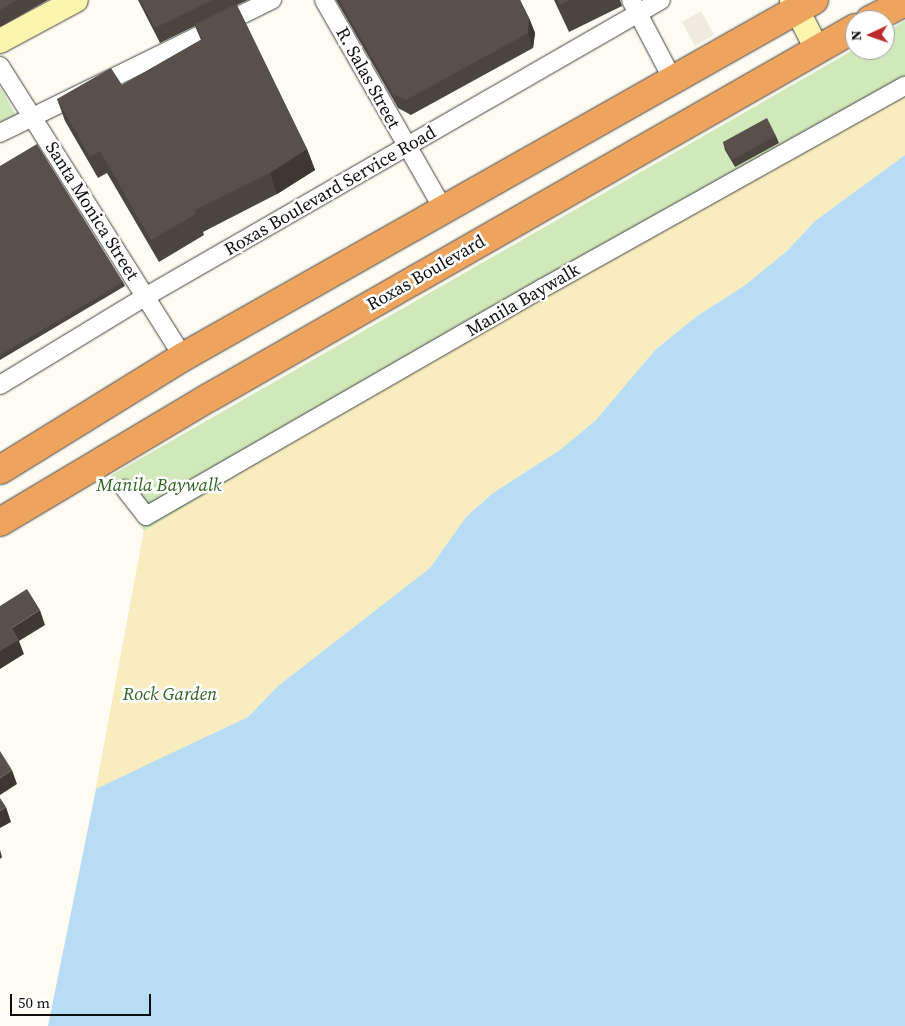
<!DOCTYPE html>
<style>
body{margin:0}
#map{position:relative;width:905px;height:1026px;overflow:hidden;background:#fefcf1;font-family:"Source Serif 4",serif}
div>[style]{position:absolute}
.green>*{inset:0;background:#d1e8bb}
.sand>*{inset:0;background:#f9edbf}
.plaza>*{inset:0;background:#efebdf}
.water>*{inset:0;background:#b7dcf4}
.roads{filter:drop-shadow(0 0 1px #424242) drop-shadow(0 0 1px #424242)}
.street>*{height:18px;margin:-9px;padding:0 9px;transform-origin:9px;border-radius:9px;background:#fff}
.secondary>*{height:24px;margin:-12px;padding:0 12px;transform-origin:12px;border-radius:12px;background:#fcf5ae}
.highway>*{height:28px;margin:-14px;padding:0 14px;transform-origin:14px;border-radius:14px;background:#efa45e}
.wall>*{inset:0;background:#4b4540}
.shaded-wall>*{inset:0;background:#3d3834}
.building>*{inset:0;background:#57504b}
span{translate:-50% -50%;white-space:nowrap;text-align:center;line-height:1.15;-webkit-text-stroke:5px #fff;paint-order:stroke}
.street-label{font-size:18px;color:#0f0f0f}
.park-label{font-size:18px;color:#2d6521;font-style:italic}
.north{position:absolute;left:845px;top:10px;width:50px;height:50px;box-sizing:border-box;background:#fff;border:1px solid #9f9f9f;border-radius:50%;rotate:267deg;font-size:14px;font-weight:700;line-height:20px;text-align:center;color:#0f0f0f}
.north::after{content:'';display:block;margin:auto;width:18px;height:22px;background:#bb2b2e;clip-path:polygon(50% 0,100% 100%,50% 72%,0 100%)}
.scale{position:absolute;left:10px;top:994px;width:141px;height:22px;box-sizing:border-box;border:2px solid #0f0f0f;border-top:0;padding-left:6px;font-size:15px;line-height:18px;white-space:nowrap;color:#0f0f0f;-webkit-text-stroke:4px #fff;paint-order:stroke}
</style>
<div id="map">
<div class="green">
<div style="clip-path:polygon(905px 21px,905px 93px,204px 740px,96px 789px,144px 531px,110px 476px,855px 49px,885px 50px,885px 32px)"></div>
<div style="clip-path:polygon(0 87px,16px 115px,0 123px)"></div>
</div>
<div class="sand">
<div style="clip-path:polygon(905px 93px,905px 155px,815px 221px,787px 251px,744px 286px,697px 316px,655px 350px,596px 420px,560px 450px,493px 493px,466px 517px,430px 568px,278px 686px,248px 717px,96px 789px,144px 531px,437px 355px)"></div>
</div>
<div class="plaza">
<div style="clip-path:polygon(701px 11px,714px 35px,695px 46px,682px 22px)"></div>
</div>
<div class="water">
<div style="clip-path:polygon(905px 155px,905px 1026px,48px 1026px,96px 789px,248px 717px,278px 686px,430px 568px,466px 517px,493px 493px,560px 450px,596px 420px,655px 350px,697px 316px,744px 286px,787px 251px,815px 221px)"></div>
</div>
<div class="roads">
<div class="street">
<div style="left:324px;top:0;width:238px;rotate:60.3deg"></div>
<div style="left:631px;top:0;width:88px;rotate:62.3deg"></div>
<div style="left:0;top:66px;width:344px;rotate:57.8deg"></div>
<div style="left:0;top:133px;width:303px;rotate:-26.1deg"></div>
<div style="left:0;top:385px;width:170px;rotate:-31.3deg"></div>
<div style="left:145px;top:297px;width:595px;rotate:-29.92deg"></div>
<div style="left:125px;top:489px;width:34px;rotate:52deg"></div>
<div style="left:146px;top:516px;width:458px;rotate:-29.9deg"></div>
<div style="left:543px;top:288px;width:415px;rotate:-29.2deg"></div>
</div>
<div class="secondary">
<div style="left:792px;top:0;width:55px;rotate:63deg"></div>
<div style="left:0;top:41px;width:86px;rotate:-28.3deg"></div>
</div>
<div class="highway">
<div style="left:870px;top:20px;width:39px;rotate:-27deg"></div>
<div style="left:0;top:470px;width:215px;rotate:-31.7deg"></div>
<div style="left:183px;top:357px;width:725px;rotate:-29.5deg"></div>
<div style="left:0;top:522px;width:244px;rotate:-30.8deg"></div>
<div style="left:210px;top:397px;width:743px;rotate:-29.77deg"></div>
</div>
</div>
<div class="wall">
<div style="clip-path:polygon(0 0,48px 0,0 27px)"></div>
<div style="clip-path:polygon(138px 0,248px 0,237px 5px,307px 149px,315px 170px,277px 194px,203px 232px,204px 235px,159px 262px,107px 173px,98px 178px,65px 121px,57px 99px,122px 85px,201px 40px,195px 26px,160px 43px)"></div>
<div style="clip-path:polygon(336px 0,520px 0,529px 18px,535px 33px,533px 48px,411px 115px,398px 108px)"></div>
<div style="clip-path:polygon(554px 0,620px 0,622px 6px,569px 32px)"></div>
<div style="clip-path:polygon(776px 136px,779px 143px,735px 167px,725px 150px,723px 142px)"></div>
<div style="clip-path:polygon(0 166px,123px 282px,125px 286px,0 360px)"></div>
</div>
<div class="shaded-wall">
<div style="clip-path:polygon(529px 18px,535px 33px,533px 48px,528px 33px)"></div>
<div style="clip-path:polygon(307px 149px,315px 170px,277px 194px,270px 173px)"></div>
<div style="clip-path:polygon(40px 610px,45px 625px,19px 641px,24px 654px,0 669px,0 651px,12px 628px)"></div>
<div style="clip-path:polygon(12px 770px,17px 784px,0 795px,0 778px)"></div>
<div style="clip-path:polygon(6px 807px,11px 822px,0 828px,0 811px)"></div>
<div style="clip-path:polygon(0 850px,2px 857px,0 859px)"></div>
</div>
<div class="building">
<div style="clip-path:polygon(0 0,17px 0,0 10px)"></div>
<div style="clip-path:polygon(140px 0,212px 0,155px 28px)"></div>
<div style="clip-path:polygon(339px 0,520px 0,529px 18px,528px 33px,406px 100px,393px 94px)"></div>
<div style="clip-path:polygon(557px 0,570px 0,560px 5px)"></div>
<div style="clip-path:polygon(236px 4px,307px 149px,270px 173px,195px 210px,196px 214px,151px 240px,100px 151px,90px 157px,57px 99px,111px 68px,122px 85px,202px 39px,195px 24px)"></div>
<div style="clip-path:polygon(767px 118px,776px 136px,732px 160px,723px 142px)"></div>
<div style="clip-path:polygon(37px 144px,123px 282px,0 355px,0 166px)"></div>
<div style="clip-path:polygon(27px 589px,40px 610px,12px 628px,19px 640px,0 651px,0 606px)"></div>
<div style="clip-path:polygon(0 751px,12px 770px,0 778px)"></div>
<div style="clip-path:polygon(0 798px,6px 807px,0 811px)"></div>
</div>
<div class="street-label">
<span style="left:368px;top:78px;rotate:61deg">R. Salas Street</span>
<span style="left:330px;top:191px;rotate:-30deg">Roxas Boulevard Service Road</span>
<span style="left:92px;top:211px;rotate:58deg">Santa Monica Street</span>
<span style="left:426px;top:273px;rotate:-30deg">Roxas Boulevard</span>
<span style="left:523px;top:300px;rotate:-30deg">Manila Baywalk</span>
</div>
<div class="park-label">
<span style="left:159px;top:485px">Manila Baywalk</span>
<span style="left:170px;top:694px">Rock Garden</span>
</div>
<div class="north">N</div>
<div class="scale">50 m</div>
</div>
